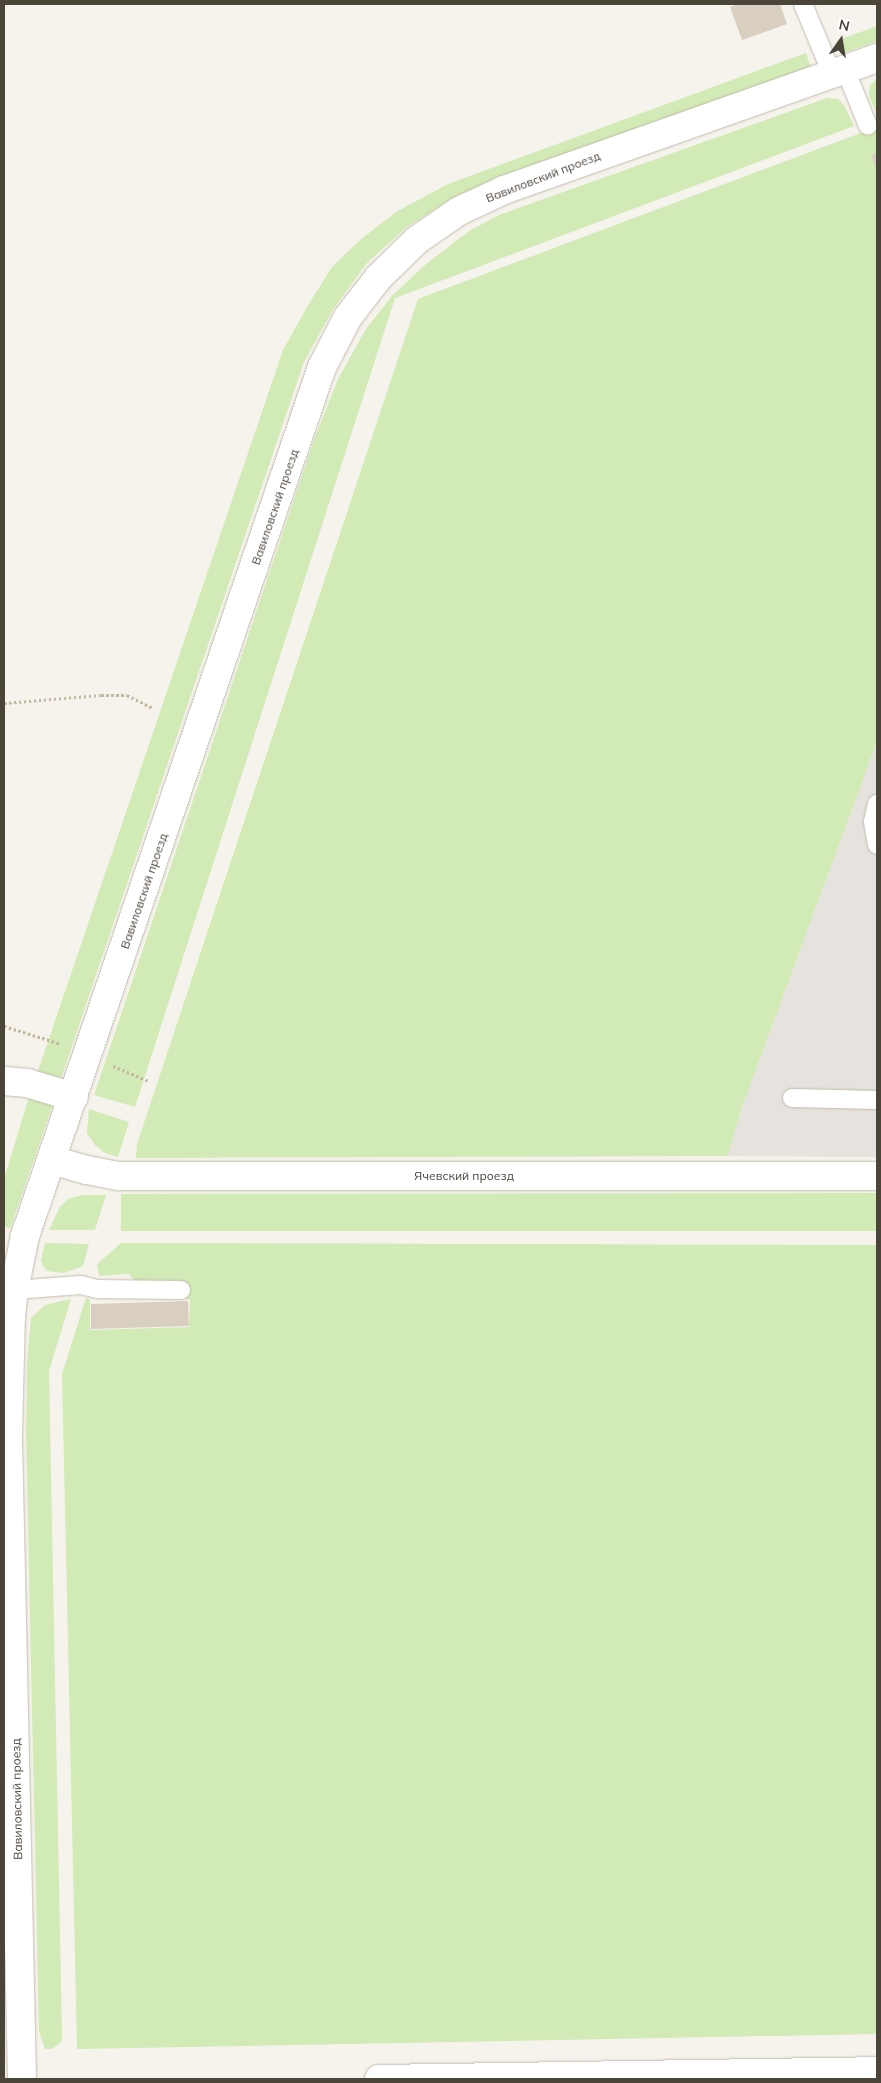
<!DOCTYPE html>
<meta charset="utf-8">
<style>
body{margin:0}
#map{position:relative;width:881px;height:2083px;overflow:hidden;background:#f6f3ec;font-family:Mulish,sans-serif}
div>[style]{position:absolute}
.industrial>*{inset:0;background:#e6e2dd}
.green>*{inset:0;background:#d2eab5}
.building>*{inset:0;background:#d8cfc1}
.path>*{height:3px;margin-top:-1.5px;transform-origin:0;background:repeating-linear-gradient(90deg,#c4b79f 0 2.5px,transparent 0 5px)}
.roads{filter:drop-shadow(0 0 1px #c2bbae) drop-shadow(0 0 1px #c2bbae)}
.lane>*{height:18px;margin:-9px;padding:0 9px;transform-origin:9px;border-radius:9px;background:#fff}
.street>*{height:28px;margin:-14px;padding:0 14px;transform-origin:14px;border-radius:14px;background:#fff}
span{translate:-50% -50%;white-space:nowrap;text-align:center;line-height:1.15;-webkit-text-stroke:4px #fff;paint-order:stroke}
.street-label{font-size:12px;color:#4b4439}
.frame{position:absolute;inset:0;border:5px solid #4b4439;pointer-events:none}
.north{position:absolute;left:816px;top:15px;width:50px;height:50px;-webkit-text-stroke:4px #fff;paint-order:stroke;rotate:13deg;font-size:14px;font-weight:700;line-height:20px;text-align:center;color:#4b4439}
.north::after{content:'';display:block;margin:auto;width:18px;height:22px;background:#4b4439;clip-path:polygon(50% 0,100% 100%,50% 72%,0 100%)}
</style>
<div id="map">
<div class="industrial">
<div style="clip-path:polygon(877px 742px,877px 1157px,728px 1156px,741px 1110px)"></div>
</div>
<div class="green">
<div style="clip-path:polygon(877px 26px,877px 41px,840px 54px,836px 41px)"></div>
<div style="clip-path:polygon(806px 53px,811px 68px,499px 178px,456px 196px,407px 227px,367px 263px,334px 308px,304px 362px,59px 1084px,36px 1077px,283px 350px,307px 307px,332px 267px,360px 240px,396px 212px,448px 184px)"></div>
<div style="clip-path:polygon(877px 79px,877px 114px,869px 96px,870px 85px)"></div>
<div style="clip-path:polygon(827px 98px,838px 99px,844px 105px,854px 126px,395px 298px,135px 1107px,94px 1095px,315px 437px,338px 379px,366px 329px,392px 296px,425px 265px,469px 231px,499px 215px)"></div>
<div style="clip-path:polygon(877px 127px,877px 742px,741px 1110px,728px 1156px,136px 1158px,137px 1144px,418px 299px)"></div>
<div style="clip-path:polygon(31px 1090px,55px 1098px,10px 1229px,4px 1226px,4px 1179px)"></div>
<div style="clip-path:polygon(89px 1109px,129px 1122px,118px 1157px,105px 1153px,95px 1145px,87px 1133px)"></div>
<div style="clip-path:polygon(877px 1193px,877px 1231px,121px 1231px,121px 1194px)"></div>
<div style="clip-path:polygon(83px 1195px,106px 1195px,95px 1230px,49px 1230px,60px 1207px,68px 1199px)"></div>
<div style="clip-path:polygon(45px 1243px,89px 1244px,83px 1266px,64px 1273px,47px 1271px,43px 1266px,41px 1260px)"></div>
<div style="clip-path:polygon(121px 1243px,877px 1245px,877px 2034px,77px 2049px,62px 1374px,86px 1298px,90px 1300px,90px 1330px,189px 1327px,190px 1300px,137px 1284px,129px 1274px,99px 1276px,97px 1264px)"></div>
<div style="clip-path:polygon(71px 1299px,49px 1371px,62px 2037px,61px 2042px,52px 2049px,45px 2049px,39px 2032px,26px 1433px,27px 1362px,31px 1318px,45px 1305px)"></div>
</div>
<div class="building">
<div style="clip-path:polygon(738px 4px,780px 4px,787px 24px,742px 40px,730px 7px)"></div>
<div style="clip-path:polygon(877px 152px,877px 171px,871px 155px)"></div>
<div style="clip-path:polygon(188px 1301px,189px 1326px,91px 1329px,91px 1304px)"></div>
</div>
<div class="path">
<div style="left:4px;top:703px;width:97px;rotate:-4.7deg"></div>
<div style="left:101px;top:695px;width:26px"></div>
<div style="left:127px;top:695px;width:29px;rotate:27deg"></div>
<div style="left:4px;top:1026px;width:60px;rotate:17.5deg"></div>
<div style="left:113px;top:1066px;width:39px;rotate:23deg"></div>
</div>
<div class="roads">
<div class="lane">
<div style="left:803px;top:4px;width:76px;rotate:67.5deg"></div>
<div style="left:845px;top:69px;width:61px;rotate:68deg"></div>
<div style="left:877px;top:804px;width:18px;rotate:103deg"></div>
<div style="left:873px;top:822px;width:23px;rotate:80deg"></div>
<div style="left:792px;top:1098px;width:85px;rotate:1.3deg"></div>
<div style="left:14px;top:1290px;width:67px;rotate:-4.3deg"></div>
<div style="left:81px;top:1285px;width:16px;rotate:14deg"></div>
<div style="left:97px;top:1289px;width:84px;rotate:0.7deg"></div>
</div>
<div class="street">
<div style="left:4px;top:1081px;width:23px;rotate:5deg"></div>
<div style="left:27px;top:1083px;width:49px;rotate:16.6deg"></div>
<div style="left:52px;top:1160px;width:36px;rotate:16deg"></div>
<div style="left:87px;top:1170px;width:33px;rotate:11deg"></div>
<div style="left:119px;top:1176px;width:758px"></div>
<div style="left:22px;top:2079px;width:643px;rotate:-91.25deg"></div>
<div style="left:8px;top:1436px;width:119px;rotate:-88.6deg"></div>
<div style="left:11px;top:1317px;width:27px;rotate:-84deg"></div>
<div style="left:14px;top:1290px;width:55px;rotate:-78.5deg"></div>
<div style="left:25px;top:1236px;width:918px;rotate:-71.13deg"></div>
<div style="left:322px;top:367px;width:56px;rotate:-62.5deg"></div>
<div style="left:348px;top:317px;width:49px;rotate:-52.4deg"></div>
<div style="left:378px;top:278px;width:54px;rotate:-44.3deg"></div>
<div style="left:417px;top:240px;width:51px;rotate:-34.6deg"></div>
<div style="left:459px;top:211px;width:50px;rotate:-25deg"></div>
<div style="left:504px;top:190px;width:396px;rotate:-19.5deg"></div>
<div style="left:379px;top:2079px;width:498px;rotate:-0.9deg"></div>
</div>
</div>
<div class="street-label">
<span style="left:543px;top:177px;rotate:-21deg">Вавиловский проезд</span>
<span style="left:275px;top:507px;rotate:-71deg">Вавиловский проезд</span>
<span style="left:144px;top:891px;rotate:-71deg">Вавиловский проезд</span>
<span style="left:464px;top:1176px">Ячевский проезд</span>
<span style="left:17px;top:1799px;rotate:-91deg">Вавиловский проезд</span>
</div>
<div class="frame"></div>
<div class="north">N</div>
</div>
